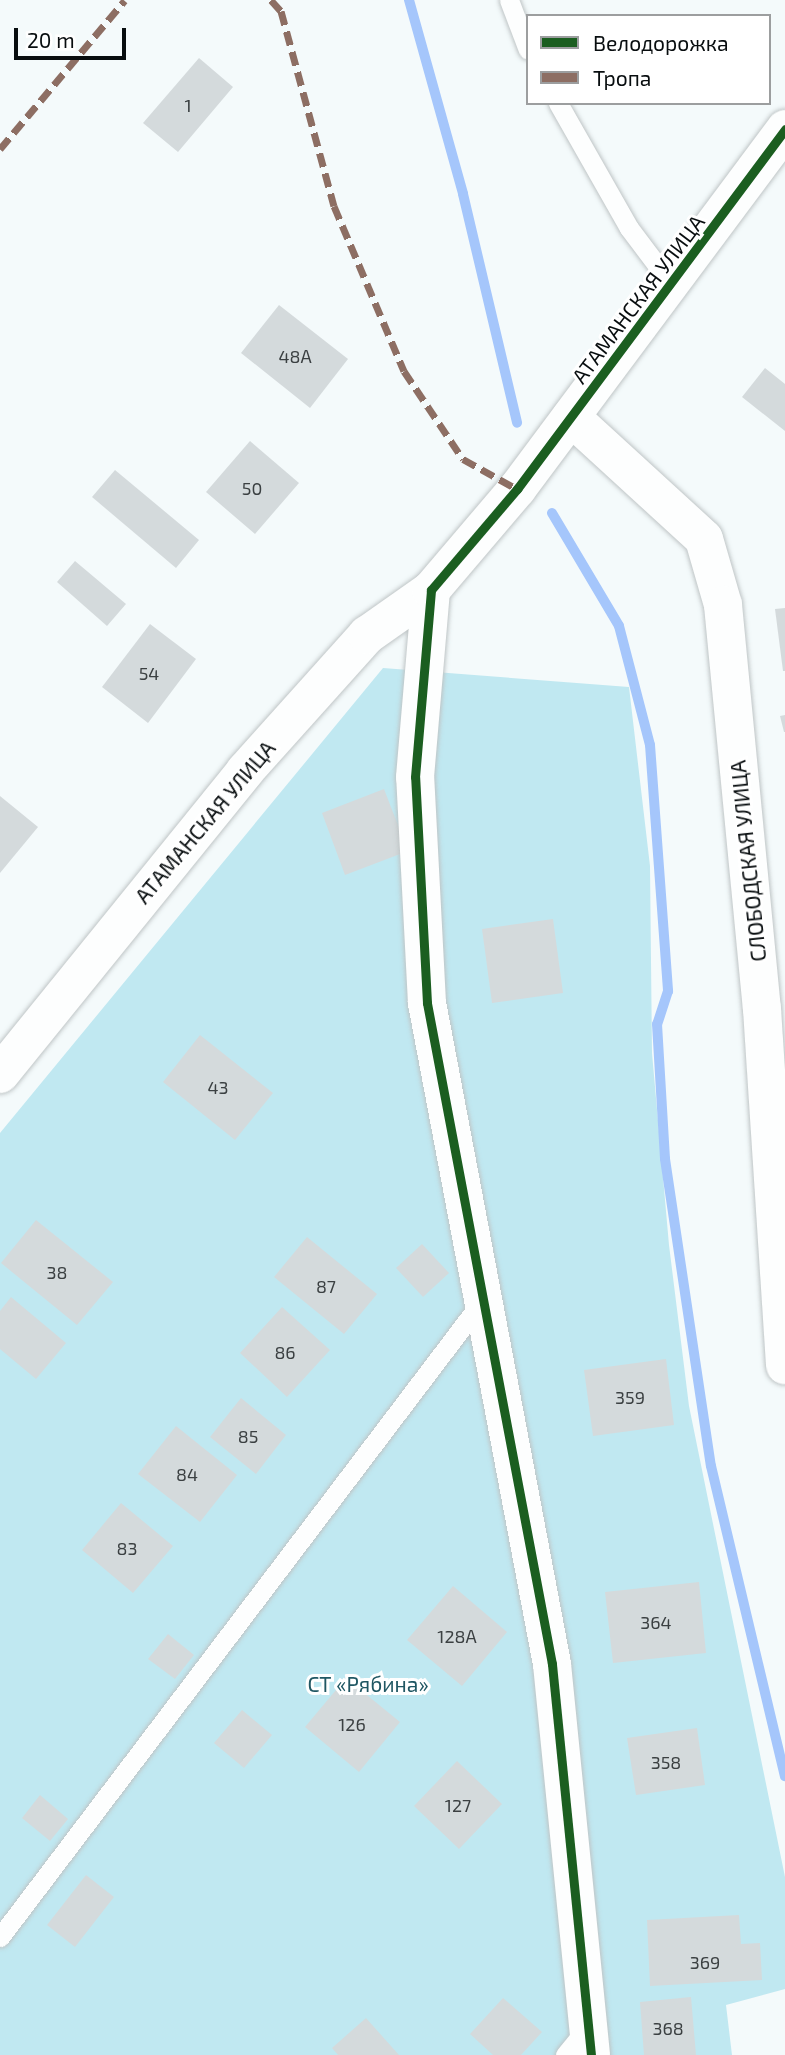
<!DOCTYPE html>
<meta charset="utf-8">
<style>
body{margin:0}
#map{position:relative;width:785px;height:2055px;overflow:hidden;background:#f4fafb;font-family:"Exo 2",sans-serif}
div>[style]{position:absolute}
.green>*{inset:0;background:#c0e8f1}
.stream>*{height:10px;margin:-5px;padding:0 5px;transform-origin:5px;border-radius:5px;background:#a5c6fb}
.building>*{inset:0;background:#d4dadc}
.roads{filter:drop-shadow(0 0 2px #bfc5c6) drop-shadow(0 0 2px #bfc5c6)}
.lane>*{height:19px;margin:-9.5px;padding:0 9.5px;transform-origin:9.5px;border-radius:9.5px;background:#fdfefe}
.street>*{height:38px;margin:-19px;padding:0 19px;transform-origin:19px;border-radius:19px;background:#fdfefe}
.quiet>*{height:7px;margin-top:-3.5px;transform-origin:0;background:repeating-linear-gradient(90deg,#8d6e63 0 14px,transparent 0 21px)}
.cycleway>*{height:9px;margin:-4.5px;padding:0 4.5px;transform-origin:4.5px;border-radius:4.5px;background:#1b5e20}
span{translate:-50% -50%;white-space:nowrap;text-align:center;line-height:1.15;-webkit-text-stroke:6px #fff;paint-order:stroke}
.number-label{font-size:18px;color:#3b4042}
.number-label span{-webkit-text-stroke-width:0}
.street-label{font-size:21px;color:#080d0f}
.park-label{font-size:21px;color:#205763}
.legend{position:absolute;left:526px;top:14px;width:245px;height:91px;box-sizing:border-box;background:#fff;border:2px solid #9c9e9f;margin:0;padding:9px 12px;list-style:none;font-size:21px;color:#080d0f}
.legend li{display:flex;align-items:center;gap:14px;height:35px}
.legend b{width:35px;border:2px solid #9c9e9f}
.scale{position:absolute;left:14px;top:28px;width:112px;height:32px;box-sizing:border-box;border:4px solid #080d0f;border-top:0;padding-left:9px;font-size:21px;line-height:24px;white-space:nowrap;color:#080d0f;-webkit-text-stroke:5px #fff;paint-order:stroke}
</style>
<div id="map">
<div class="green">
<div style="clip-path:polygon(383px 668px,629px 687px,650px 866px,652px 1053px,669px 1245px,689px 1406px,785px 1877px,785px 1989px,726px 2005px,732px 2055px,0 2055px,0 1133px)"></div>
</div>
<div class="stream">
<div style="left:409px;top:0;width:201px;rotate:74.4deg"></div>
<div style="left:463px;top:194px;width:235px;rotate:76.7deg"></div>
<div style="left:552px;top:513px;width:131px;rotate:59.3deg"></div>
<div style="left:619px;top:626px;width:123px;rotate:75.4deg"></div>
<div style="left:650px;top:745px;width:247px;rotate:85.8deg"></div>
<div style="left:668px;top:991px;width:35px;rotate:108deg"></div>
<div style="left:657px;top:1024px;width:135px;rotate:86.6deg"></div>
<div style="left:665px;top:1159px;width:310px;rotate:81.5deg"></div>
<div style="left:711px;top:1466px;width:319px;rotate:76.6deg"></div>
</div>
<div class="building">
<div style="clip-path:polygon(199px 58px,233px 87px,178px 152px,143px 123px)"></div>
<div style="clip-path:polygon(279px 305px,348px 359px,310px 408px,241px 353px)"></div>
<div style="clip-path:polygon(765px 368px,785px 384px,785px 431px,742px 397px)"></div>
<div style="clip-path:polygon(250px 441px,299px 483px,255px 534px,206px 492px)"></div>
<div style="clip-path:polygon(115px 470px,199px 540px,176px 568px,92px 497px)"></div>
<div style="clip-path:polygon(75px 561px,126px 604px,107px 626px,57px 582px)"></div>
<div style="clip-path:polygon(785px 608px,785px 671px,783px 671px,775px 609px)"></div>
<div style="clip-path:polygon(150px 624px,196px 659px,148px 723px,102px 687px)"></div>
<div style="clip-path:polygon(785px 715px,785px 732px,784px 732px,780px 716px)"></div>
<div style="clip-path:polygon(384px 789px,408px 851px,345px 875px,322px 813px)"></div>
<div style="clip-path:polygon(0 796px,38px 827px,0 873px)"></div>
<div style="clip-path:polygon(553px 919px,563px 993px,492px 1003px,482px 929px)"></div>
<div style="clip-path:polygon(200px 1035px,273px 1093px,235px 1140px,163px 1082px)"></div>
<div style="clip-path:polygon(36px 1220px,113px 1282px,77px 1325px,1px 1263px)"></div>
<div style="clip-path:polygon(307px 1237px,377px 1294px,344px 1334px,274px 1277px)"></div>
<div style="clip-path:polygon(422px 1244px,449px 1273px,423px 1297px,396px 1268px)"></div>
<div style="clip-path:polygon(11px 1297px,66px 1343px,36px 1379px,0 1349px,0 1311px)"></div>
<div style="clip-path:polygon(282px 1307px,330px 1350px,287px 1397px,240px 1353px)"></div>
<div style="clip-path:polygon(666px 1359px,674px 1425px,593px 1436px,584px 1370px)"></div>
<div style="clip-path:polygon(241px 1398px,286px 1435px,256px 1474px,210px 1437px)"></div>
<div style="clip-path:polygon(176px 1426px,237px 1475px,200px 1522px,138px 1474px)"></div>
<div style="clip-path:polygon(121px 1503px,173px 1546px,133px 1593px,82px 1550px)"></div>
<div style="clip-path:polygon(699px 1582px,706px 1653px,613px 1663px,605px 1592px)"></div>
<div style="clip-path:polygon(453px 1586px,507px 1632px,462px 1686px,407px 1640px)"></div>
<div style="clip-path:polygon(168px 1634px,194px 1655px,175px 1679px,148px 1659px)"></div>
<div style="clip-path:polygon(346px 1678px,400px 1722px,359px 1772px,305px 1727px)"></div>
<div style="clip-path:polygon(242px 1710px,272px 1735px,244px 1768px,214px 1743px)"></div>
<div style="clip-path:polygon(697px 1728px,705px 1785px,636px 1795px,627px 1738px)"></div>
<div style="clip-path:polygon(457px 1761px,502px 1804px,459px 1849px,414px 1806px)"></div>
<div style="clip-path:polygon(40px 1795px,68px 1819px,50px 1841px,22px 1818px)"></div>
<div style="clip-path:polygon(86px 1875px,114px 1897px,75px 1947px,47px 1925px)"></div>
<div style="clip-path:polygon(739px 1915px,741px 1944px,760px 1943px,762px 1980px,650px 1986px,647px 1920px)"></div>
<div style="clip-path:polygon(691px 1997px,696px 2055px,644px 2055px,640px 2002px)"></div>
<div style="clip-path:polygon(503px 1998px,542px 2032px,521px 2055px,493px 2055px,470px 2034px)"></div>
<div style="clip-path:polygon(366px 2018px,399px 2055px,338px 2055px,332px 2048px)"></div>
</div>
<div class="roads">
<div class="lane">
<div style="left:509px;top:0;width:53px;rotate:69.2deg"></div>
<div style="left:558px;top:103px;width:144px;rotate:60.4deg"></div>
<div style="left:629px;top:228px;width:71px;rotate:53deg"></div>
<div style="left:0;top:1937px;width:798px;rotate:-52.84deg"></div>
<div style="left:565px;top:2055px;width:33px;rotate:-51deg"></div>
</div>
<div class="street">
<div style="left:571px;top:417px;width:180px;rotate:42.5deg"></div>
<div style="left:704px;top:539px;width:69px;rotate:73.9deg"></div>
<div style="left:723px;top:605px;width:406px;rotate:84.5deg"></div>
<div style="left:762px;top:1009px;width:357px;rotate:86.3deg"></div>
<div style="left:0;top:1074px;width:390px;rotate:-51deg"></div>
<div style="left:245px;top:771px;width:183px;rotate:-48.1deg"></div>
<div style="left:367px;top:635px;width:78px;rotate:-35.1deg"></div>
<div style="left:591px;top:2055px;width:393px;rotate:-95.7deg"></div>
<div style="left:552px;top:1664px;width:673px;rotate:-100.71deg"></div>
<div style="left:427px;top:1003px;width:226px;rotate:-93deg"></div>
<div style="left:415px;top:777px;width:188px;rotate:-85.1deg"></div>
<div style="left:431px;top:590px;width:133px;rotate:-49.6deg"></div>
<div style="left:517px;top:489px;width:449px;rotate:-53.3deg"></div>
</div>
</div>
<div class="quiet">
<div style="left:271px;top:0;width:15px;rotate:48deg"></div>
<div style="left:281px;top:11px;width:202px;rotate:74.8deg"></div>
<div style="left:334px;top:206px;width:179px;rotate:67deg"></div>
<div style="left:404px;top:371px;width:106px;rotate:56.2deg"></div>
<div style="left:463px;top:459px;width:62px;rotate:29.1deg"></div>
<div style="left:0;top:149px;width:194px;rotate:-50deg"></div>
</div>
<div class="cycleway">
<div style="left:591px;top:2055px;width:393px;rotate:-95.7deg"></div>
<div style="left:552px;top:1664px;width:673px;rotate:-100.71deg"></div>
<div style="left:427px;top:1003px;width:226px;rotate:-93deg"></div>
<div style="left:415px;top:777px;width:188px;rotate:-85.1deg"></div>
<div style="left:431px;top:590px;width:133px;rotate:-49.6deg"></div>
<div style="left:517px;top:489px;width:449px;rotate:-53.3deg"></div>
</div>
<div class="number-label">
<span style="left:188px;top:105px">1</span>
<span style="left:295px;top:356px">48А</span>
<span style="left:252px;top:488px">50</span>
<span style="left:149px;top:673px">54</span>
<span style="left:218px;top:1087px">43</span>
<span style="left:57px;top:1272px">38</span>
<span style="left:326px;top:1286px">87</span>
<span style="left:285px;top:1352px">86</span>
<span style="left:630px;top:1397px">359</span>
<span style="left:248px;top:1436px">85</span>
<span style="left:187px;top:1474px">84</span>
<span style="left:127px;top:1548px">83</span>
<span style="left:656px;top:1622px">364</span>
<span style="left:457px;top:1636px">128А</span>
<span style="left:352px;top:1724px">126</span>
<span style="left:666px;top:1762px">358</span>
<span style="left:458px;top:1805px">127</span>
<span style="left:705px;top:1962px">369</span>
<span style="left:668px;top:2028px">368</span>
</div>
<div class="street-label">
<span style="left:638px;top:299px;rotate:-53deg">АТАМАНСКАЯ УЛИЦА</span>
<span style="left:205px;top:822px;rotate:-50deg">АТАМАНСКАЯ УЛИЦА</span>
<span style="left:748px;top:861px;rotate:-96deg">СЛОБОДСКАЯ УЛИЦА</span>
</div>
<div class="park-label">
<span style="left:368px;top:1684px">СТ «Рябина»</span>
</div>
<ul class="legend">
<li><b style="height:9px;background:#1b5e20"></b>Велодорожка</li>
<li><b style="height:9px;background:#8d6e63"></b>Тропа</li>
</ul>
<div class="scale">20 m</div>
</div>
